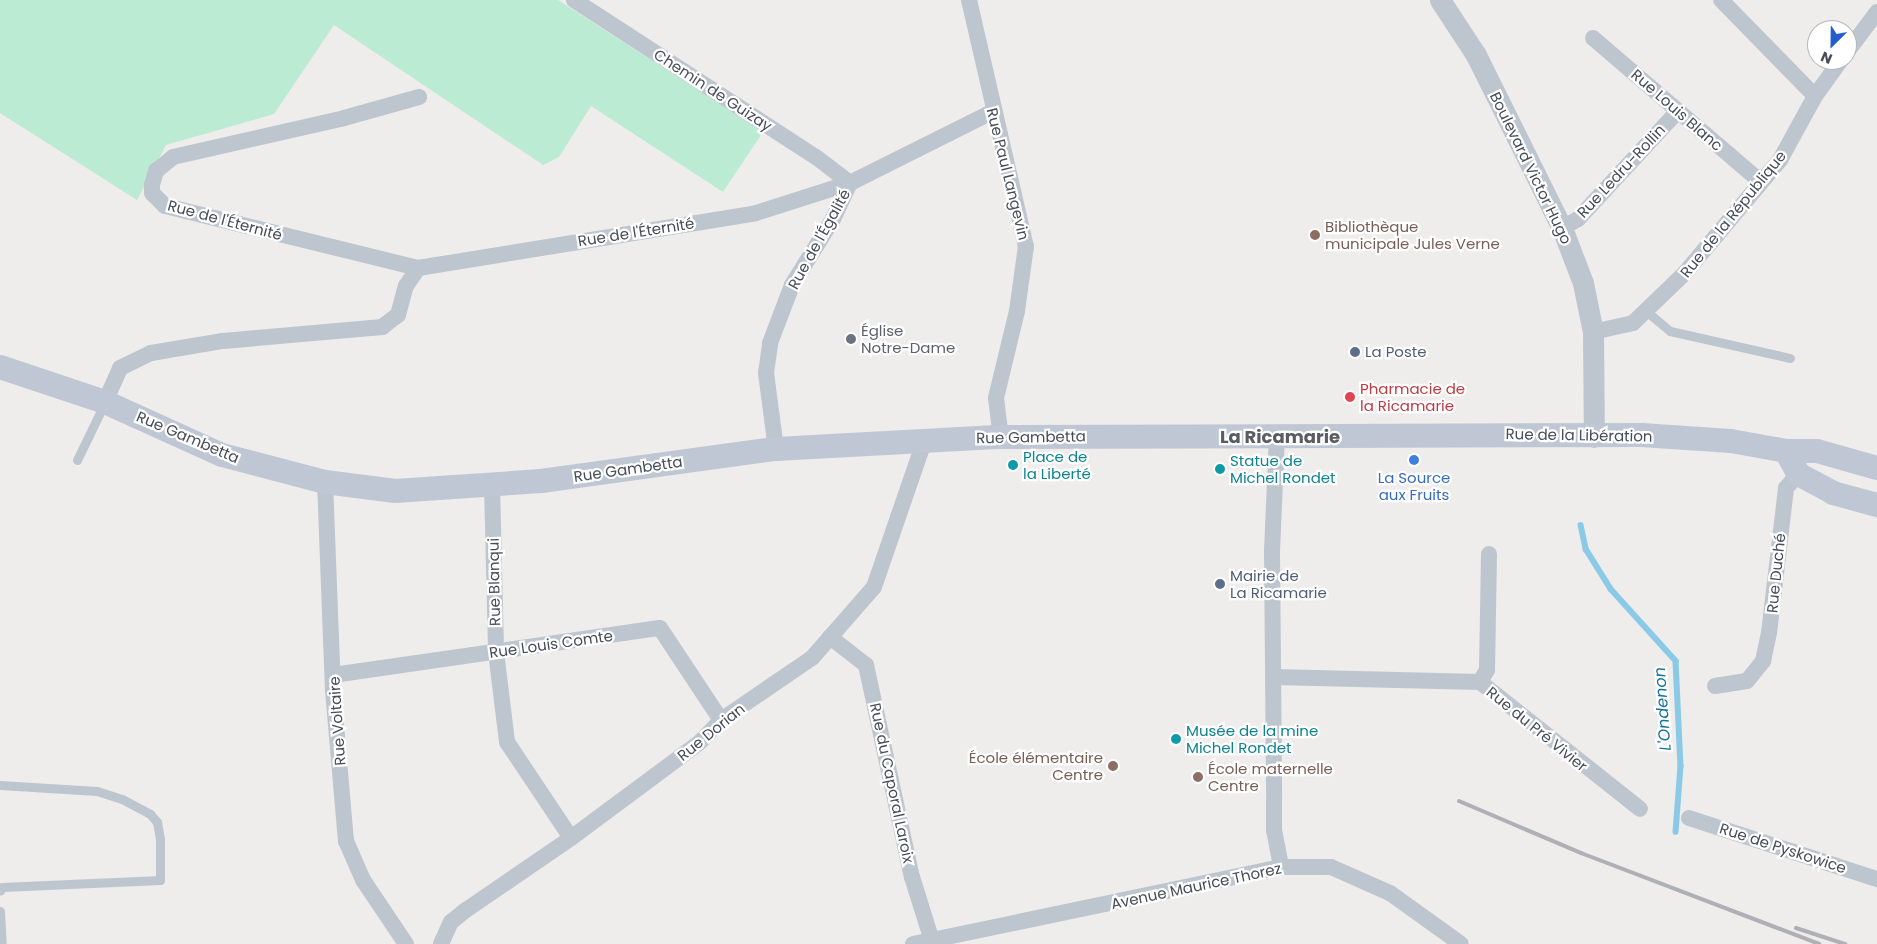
<!DOCTYPE html>
<meta charset="utf-8">
<style>
body{margin:0}
#map{position:relative;width:1877px;height:944px;overflow:hidden;background:#efecec;font-family:Poppins,sans-serif}
div>[style]{position:absolute}
.green>*{inset:0;background:#bbebd2}
.stream>*{height:5.5px;margin:-2.75px;padding:0 2.75px;transform-origin:2.75px;border-radius:2.75px;background:#8acae6}
.service>*{height:9px;margin:-4.5px;padding:0 4.5px;transform-origin:4.5px;border-radius:4.5px;background:#bdc5ce}
.minor>*{height:16px;margin:-8px;padding:0 8px;transform-origin:8px;border-radius:8px;background:#bdc5ce}
.tertiary>*{height:21px;margin:-10.5px;padding:0 10.5px;transform-origin:10.5px;border-radius:10.5px;background:#bdc5ce}
.secondary>*{height:24px;margin:-12px;padding:0 12px;transform-origin:12px;border-radius:12px;background:#bfc7d4}
.rail>*{height:4px;margin:-2px;padding:0 2px;transform-origin:2px;border-radius:2px;background:#aeb0b6}
.dots>*{width:14px;height:14px;translate:-50% -50%;box-sizing:border-box;border:2px solid #fff;border-radius:50%}
span{translate:-50% -50%;white-space:nowrap;text-align:center;line-height:1.15;-webkit-text-stroke:4.5px #fff;paint-order:stroke}
.street-label{font-size:15px;color:#454d58}
.education-label{font-size:15px;color:#785e54}
.left{translate:0 -50%;text-align:left}
.right{translate:-100% -50%;text-align:right}
.worship-label{font-size:15px;color:#5b616d}
.service-label{font-size:15px;color:#4e5e75}
.health-label{font-size:15px;color:#be3a42}
.culture-label{font-size:15px;color:#0d838f}
.shop-label{font-size:15px;color:#366cbe}
.water-label{font-size:16px;color:#14729d;font-style:italic}
.quarter-label{font-size:18px;color:#595c60;font-weight:700}
.north{position:absolute;left:1807px;top:20px;width:50px;height:50px;box-sizing:border-box;background:#fff;border:1px solid #b5b8bc;border-radius:50%;rotate:203deg;font-size:14px;font-weight:700;line-height:20px;text-align:center;color:#454d58}
.north::after{content:'';display:block;margin:auto;width:18px;height:22px;background:#225ed2;clip-path:polygon(50% 0,100% 100%,50% 72%,0 100%)}
</style>
<div id="map">
<div class="green">
<div style="clip-path:polygon(0 0,558px 0,763px 132px,723px 192px,591px 106px,559px 157px,543px 165px,334px 25px,274px 114px,166px 145px,137px 200px,0 113px)"></div>
</div>
<div class="stream">
<div style="left:1581px;top:525px;width:25px;rotate:78deg"></div>
<div style="left:1586px;top:549px;width:47px;rotate:58deg"></div>
<div style="left:1611px;top:589px;width:97px;rotate:47.9deg"></div>
<div style="left:1676px;top:661px;width:105px;rotate:87.3deg"></div>
<div style="left:1681px;top:766px;width:66px;rotate:94.3deg"></div>
</div>
<div class="service">
<div style="left:1646px;top:311px;width:31px;rotate:40deg"></div>
<div style="left:1670px;top:331px;width:123px;rotate:12.7deg"></div>
<div style="left:77px;top:460px;width:64px;rotate:-64.2deg"></div>
<div style="left:0;top:785px;width:97px;rotate:3.5deg"></div>
<div style="left:97px;top:791px;width:26px;rotate:18deg"></div>
<div style="left:122px;top:799px;width:32px;rotate:28deg"></div>
<div style="left:150px;top:814px;width:11px;rotate:49deg"></div>
<div style="left:157px;top:822px;width:17px;rotate:80deg"></div>
<div style="left:160px;top:839px;width:41px;rotate:90deg"></div>
<div style="left:160px;top:880px;width:158px;rotate:177.5deg"></div>
<div style="left:2px;top:887px;width:4px;rotate:117deg"></div>
<div style="left:0;top:911px;width:33px;rotate:87deg"></div>
</div>
<div class="minor">
<div style="left:574px;top:0;width:288px;rotate:33deg"></div>
<div style="left:816px;top:157px;width:43px;rotate:37.4deg"></div>
<div style="left:969px;top:0;width:253px;rotate:77deg"></div>
<div style="left:1026px;top:246px;width:66px;rotate:97.9deg"></div>
<div style="left:1017px;top:311px;width:89px;rotate:103.6deg"></div>
<div style="left:996px;top:398px;width:39px;rotate:83deg"></div>
<div style="left:1721px;top:0;width:134px;rotate:45.6deg"></div>
<div style="left:1593px;top:38px;width:221px;rotate:40.6deg"></div>
<div style="left:1847px;top:52px;width:50px;rotate:-53.1deg"></div>
<div style="left:1562px;top:228px;width:18px;rotate:-29deg"></div>
<div style="left:1578px;top:219px;width:147px;rotate:-47.2deg"></div>
<div style="left:418px;top:268px;width:260px;rotate:-166.2deg"></div>
<div style="left:165px;top:206px;width:18px;rotate:-135deg"></div>
<div style="left:152px;top:193px;width:8px;rotate:-90deg"></div>
<div style="left:152px;top:185px;width:15px;rotate:-74deg"></div>
<div style="left:156px;top:171px;width:22px;rotate:-39deg"></div>
<div style="left:173px;top:157px;width:175px;rotate:-12.8deg"></div>
<div style="left:344px;top:118px;width:78px;rotate:-15.6deg"></div>
<div style="left:1593px;top:332px;width:41px;rotate:-12.7deg"></div>
<div style="left:1633px;top:323px;width:71px;rotate:-43.9deg"></div>
<div style="left:1684px;top:274px;width:149px;rotate:-49.9deg"></div>
<div style="left:1780px;top:160px;width:73px;rotate:-61.3deg"></div>
<div style="left:1815px;top:96px;width:44px;rotate:-54.2deg"></div>
<div style="left:105px;top:402px;width:37px;rotate:-66deg"></div>
<div style="left:120px;top:368px;width:34px;rotate:-26deg"></div>
<div style="left:151px;top:353px;width:73px;rotate:-9.5deg"></div>
<div style="left:223px;top:341px;width:160px;rotate:-5deg"></div>
<div style="left:382px;top:327px;width:20px;rotate:-37deg"></div>
<div style="left:398px;top:315px;width:30px;rotate:-75deg"></div>
<div style="left:406px;top:286px;width:22px;rotate:-56deg"></div>
<div style="left:418px;top:268px;width:342px;rotate:-9.2deg"></div>
<div style="left:756px;top:213px;width:99px;rotate:-17.7deg"></div>
<div style="left:1277px;top:436px;width:116px;rotate:92.5deg"></div>
<div style="left:1272px;top:552px;width:249px;rotate:89.5deg"></div>
<div style="left:1274px;top:801px;width:29px;rotate:90deg"></div>
<div style="left:1274px;top:830px;width:38px;rotate:79deg"></div>
<div style="left:776px;top:449px;width:77px;rotate:-97.5deg"></div>
<div style="left:766px;top:373px;width:30px;rotate:-82deg"></div>
<div style="left:770px;top:343px;width:62px;rotate:-69.2deg"></div>
<div style="left:792px;top:285px;width:78px;rotate:-58.2deg"></div>
<div style="left:833px;top:219px;width:40px;rotate:-65deg"></div>
<div style="left:850px;top:183px;width:159px;rotate:-26.6deg"></div>
<div style="left:325px;top:482px;width:208px;rotate:87.8deg"></div>
<div style="left:333px;top:690px;width:152px;rotate:85.1deg"></div>
<div style="left:346px;top:841px;width:43px;rotate:66.4deg"></div>
<div style="left:363px;top:880px;width:77px;rotate:56.1deg"></div>
<div style="left:492px;top:485px;width:167px;rotate:88.6deg"></div>
<div style="left:496px;top:652px;width:91px;rotate:83deg"></div>
<div style="left:507px;top:742px;width:115px;rotate:56.3deg"></div>
<div style="left:830px;top:637px;width:46px;rotate:37.9deg"></div>
<div style="left:866px;top:665px;width:217px;rotate:77.8deg"></div>
<div style="left:912px;top:877px;width:70px;rotate:72.6deg"></div>
<div style="left:333px;top:675px;width:330px;rotate:-8.2deg"></div>
<div style="left:660px;top:628px;width:110px;rotate:56.5deg"></div>
<div style="left:1274px;top:677px;width:206px;rotate:1.4deg"></div>
<div style="left:1480px;top:682px;width:204px;rotate:38.4deg"></div>
<div style="left:1480px;top:682px;width:14px;rotate:-60deg"></div>
<div style="left:1487px;top:670px;width:116px;rotate:-89deg"></div>
<div style="left:1715px;top:686px;width:32px;rotate:-9deg"></div>
<div style="left:1747px;top:681px;width:26px;rotate:-51deg"></div>
<div style="left:1763px;top:661px;width:29px;rotate:-78deg"></div>
<div style="left:1769px;top:633px;width:146px;rotate:-83.3deg"></div>
<div style="left:1786px;top:488px;width:18px;rotate:-49deg"></div>
<div style="left:1689px;top:818px;width:198px;rotate:18deg"></div>
<div style="left:441px;top:944px;width:24px;rotate:-66deg"></div>
<div style="left:451px;top:922px;width:19px;rotate:-39deg"></div>
<div style="left:466px;top:910px;width:127px;rotate:-34.4deg"></div>
<div style="left:571px;top:838px;width:159px;rotate:-36.6deg"></div>
<div style="left:699px;top:743px;width:32px;rotate:-46deg"></div>
<div style="left:721px;top:720px;width:110px;rotate:-34.3deg"></div>
<div style="left:812px;top:658px;width:94px;rotate:-48.9deg"></div>
<div style="left:874px;top:587px;width:157px;rotate:-71deg"></div>
<div style="left:913px;top:944px;width:376px;rotate:-11.8deg"></div>
<div style="left:1281px;top:867px;width:50px"></div>
<div style="left:1331px;top:867px;width:64px;rotate:23.8deg"></div>
<div style="left:1390px;top:893px;width:87px;rotate:35.7deg"></div>
</div>
<div class="tertiary">
<div style="left:1440px;top:0;width:66px;rotate:56.8deg"></div>
<div style="left:1476px;top:55px;width:193px;rotate:63.6deg"></div>
<div style="left:1562px;top:228px;width:59px;rotate:69.1deg"></div>
<div style="left:1583px;top:283px;width:50px;rotate:78.5deg"></div>
<div style="left:1593px;top:332px;width:105px;rotate:89.5deg"></div>
</div>
<div class="secondary">
<div style="left:0;top:367px;width:111px;rotate:18.4deg"></div>
<div style="left:105px;top:402px;width:128px;rotate:24.4deg"></div>
<div style="left:222px;top:455px;width:106px;rotate:14.7deg"></div>
<div style="left:325px;top:482px;width:71px;rotate:7.3deg"></div>
<div style="left:395px;top:491px;width:146px;rotate:-3.9deg"></div>
<div style="left:541px;top:481px;width:237px;rotate:-7.8deg"></div>
<div style="left:776px;top:449px;width:225px;rotate:-3.1deg"></div>
<div style="left:1001px;top:437px;width:640px;rotate:-0.18deg"></div>
<div style="left:1641px;top:435px;width:90px;rotate:3.8deg"></div>
<div style="left:1731px;top:441px;width:56px;rotate:10.3deg"></div>
<div style="left:1786px;top:451px;width:31px"></div>
<div style="left:1817px;top:451px;width:62px;rotate:15.8deg"></div>
<div style="left:1786px;top:451px;width:26px;rotate:62deg"></div>
<div style="left:1798px;top:474px;width:40px;rotate:28deg"></div>
<div style="left:1833px;top:493px;width:46px;rotate:15.3deg"></div>
</div>
<div class="rail">
<div style="left:1459px;top:801px;width:133px;rotate:23.1deg"></div>
<div style="left:1581px;top:853px;width:255px;rotate:20.9deg"></div>
<div style="left:1796px;top:928px;width:52px;rotate:18.1deg"></div>
</div>
<div class="dots">
<div style="left:1315px;top:235px;background:#8d6e63"></div>
<div style="left:851px;top:339px;background:#6b7280"></div>
<div style="left:1355px;top:352px;background:#5c6f8a"></div>
<div style="left:1350px;top:397px;background:#e0444e"></div>
<div style="left:1414px;top:460px;background:#3f7fe0"></div>
<div style="left:1013px;top:465px;background:#0f9aa8"></div>
<div style="left:1220px;top:469px;background:#0f9aa8"></div>
<div style="left:1220px;top:584px;background:#5c6f8a"></div>
<div style="left:1176px;top:739px;background:#0f9aa8"></div>
<div style="left:1113px;top:766px;background:#8d6e63"></div>
<div style="left:1198px;top:777px;background:#8d6e63"></div>
</div>
<div class="street-label">
<span style="left:713px;top:90px;rotate:33deg">Chemin de Guizay</span>
<span style="left:1677px;top:110px;rotate:41deg">Rue Louis Blanc</span>
<span style="left:1531px;top:168px;rotate:64deg">Boulevard Victor Hugo</span>
<span style="left:1621px;top:171px;rotate:-47deg">Rue Ledru-Rollin</span>
<span style="left:1008px;top:174px;rotate:76deg">Rue Paul Langevin</span>
<span style="left:1733px;top:214px;rotate:-51deg">Rue de la République</span>
<span style="left:225px;top:220px;rotate:15deg">Rue de l'Éternité</span>
<span style="left:636px;top:232px;rotate:-9deg">Rue de l'Éternité</span>
<span style="left:819px;top:239px;rotate:-61deg">Rue de l'Égalité</span>
<span style="left:1579px;top:435px;rotate:1deg">Rue de la Libération</span>
<span style="left:188px;top:437px;rotate:23deg">Rue Gambetta</span>
<span style="left:1031px;top:437px;rotate:-1deg">Rue Gambetta</span>
<span style="left:628px;top:469px;rotate:-8deg">Rue Gambetta</span>
<span style="left:1776px;top:573px;rotate:-84deg">Rue Duché</span>
<span style="left:494px;top:582px;rotate:-91deg">Rue Blanqui</span>
<span style="left:551px;top:644px;rotate:-8deg">Rue Louis Comte</span>
<span style="left:337px;top:721px;rotate:-94deg">Rue Voltaire</span>
<span style="left:1537px;top:729px;rotate:39deg">Rue du Pré Vivier</span>
<span style="left:711px;top:732px;rotate:-39deg">Rue Dorian</span>
<span style="left:892px;top:783px;rotate:78deg">Rue du Caporal Laroix</span>
<span style="left:1783px;top:848px;rotate:18deg">Rue de Pyskowice</span>
<span style="left:1196px;top:886px;rotate:-12deg">Avenue Maurice Thorez</span>
</div>
<div class="education-label">
<span class="left" style="left:1325px;top:235px">Bibliothèque<br>municipale Jules Verne</span>
<span class="right" style="left:1103px;top:766px">École élémentaire<br>Centre</span>
<span class="left" style="left:1208px;top:777px">École maternelle<br>Centre</span>
</div>
<div class="worship-label">
<span class="left" style="left:861px;top:339px">Église<br>Notre-Dame</span>
</div>
<div class="service-label">
<span class="left" style="left:1365px;top:352px">La Poste</span>
<span class="left" style="left:1230px;top:584px">Mairie de<br>La Ricamarie</span>
</div>
<div class="health-label">
<span class="left" style="left:1360px;top:397px">Pharmacie de<br>la Ricamarie</span>
</div>
<div class="culture-label">
<span class="left" style="left:1023px;top:465px">Place de<br>la Liberté</span>
<span class="left" style="left:1230px;top:469px">Statue de<br>Michel Rondet</span>
<span class="left" style="left:1186px;top:739px">Musée de la mine<br>Michel Rondet</span>
</div>
<div class="shop-label">
<span style="left:1414px;top:486px">La Source<br>aux Fruits</span>
</div>
<div class="water-label">
<span style="left:1663px;top:709px;rotate:-94deg">L'Ondenon</span>
</div>
<div class="quarter-label">
<span style="left:1280px;top:437px">La Ricamarie</span>
</div>
<div class="north">N</div>
</div>
